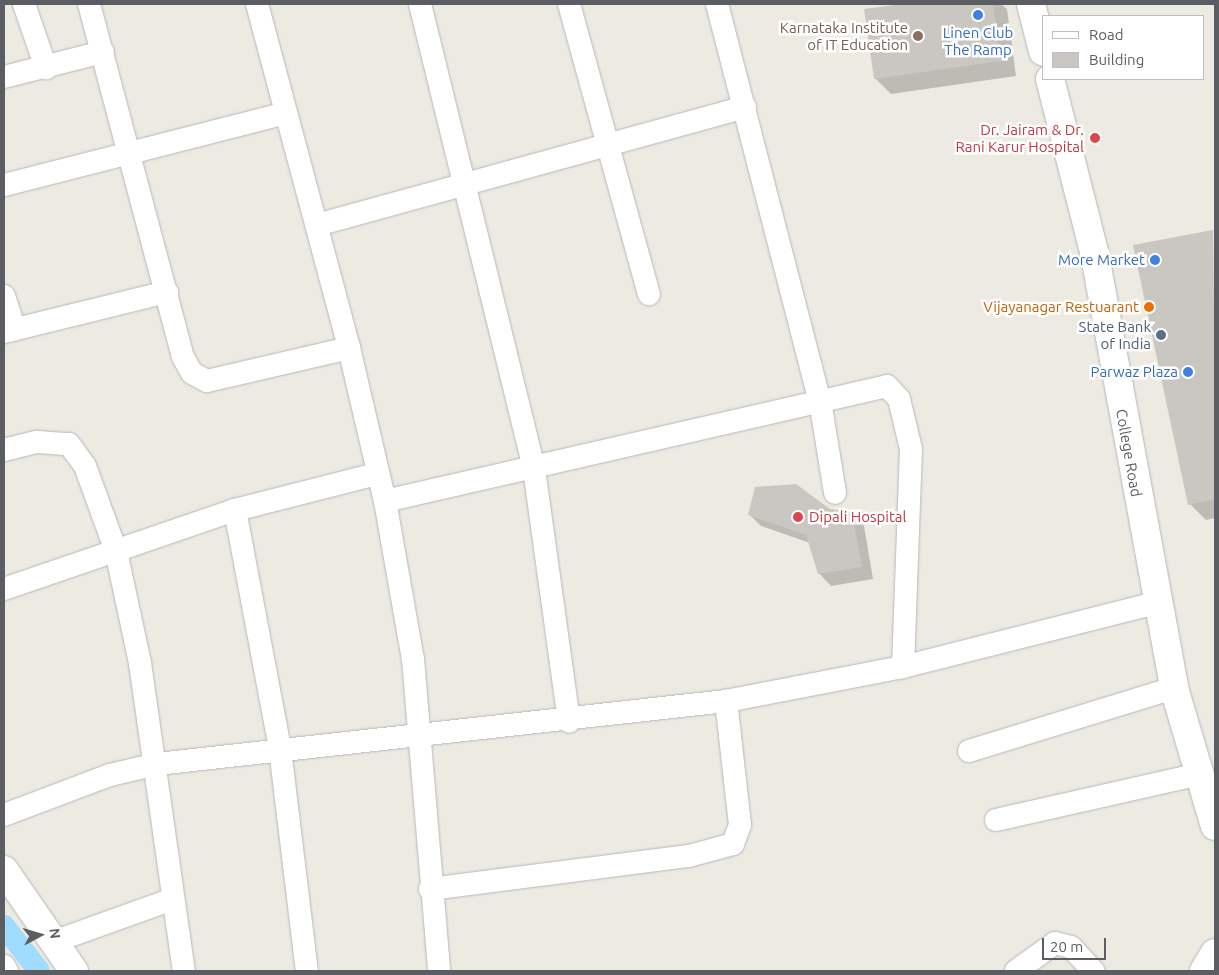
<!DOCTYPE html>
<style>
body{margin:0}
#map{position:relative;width:1219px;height:975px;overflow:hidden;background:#edeae1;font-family:Ubuntu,sans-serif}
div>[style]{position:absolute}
.shadow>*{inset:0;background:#0003}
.canal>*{height:22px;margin:-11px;padding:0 11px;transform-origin:11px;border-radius:11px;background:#9fdcff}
.building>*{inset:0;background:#cac6c1}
.roads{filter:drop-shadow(0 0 1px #b4b8bc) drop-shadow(0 0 1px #b4b8bc)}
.street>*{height:22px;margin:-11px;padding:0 11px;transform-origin:11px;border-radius:11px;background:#fff}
.secondary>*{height:28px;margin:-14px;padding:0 14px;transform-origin:14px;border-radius:14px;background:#fff}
.dots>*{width:14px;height:14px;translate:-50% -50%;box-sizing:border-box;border:2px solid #fff;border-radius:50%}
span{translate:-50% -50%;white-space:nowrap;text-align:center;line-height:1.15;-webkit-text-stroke:5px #fff;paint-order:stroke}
.education-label{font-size:15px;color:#785e54}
.right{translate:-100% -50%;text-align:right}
.shop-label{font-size:15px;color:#366cbe}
.health-label{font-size:15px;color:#be3a42}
.left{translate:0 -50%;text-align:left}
.food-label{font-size:15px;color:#c56008}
.service-label{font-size:15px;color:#4e5e75}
.street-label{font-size:15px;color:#5a5e63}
.frame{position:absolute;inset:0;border:5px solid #5a5e63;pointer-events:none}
.legend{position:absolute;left:1042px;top:15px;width:162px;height:65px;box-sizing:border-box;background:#fff;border:1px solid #bdbfc1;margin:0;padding:6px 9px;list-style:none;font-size:15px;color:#5a5e63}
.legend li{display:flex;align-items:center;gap:10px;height:25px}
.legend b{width:25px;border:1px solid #bdbfc1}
.north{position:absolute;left:15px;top:910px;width:50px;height:50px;-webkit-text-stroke:4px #fff;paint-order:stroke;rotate:84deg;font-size:14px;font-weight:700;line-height:20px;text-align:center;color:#5a5e63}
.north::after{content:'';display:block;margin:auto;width:18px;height:22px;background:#5a5e63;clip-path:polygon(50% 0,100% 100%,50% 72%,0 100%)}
.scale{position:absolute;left:1042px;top:938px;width:64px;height:22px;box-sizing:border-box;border:2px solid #5a5e63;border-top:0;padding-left:6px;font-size:15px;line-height:18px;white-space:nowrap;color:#5a5e63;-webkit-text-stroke:4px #fff;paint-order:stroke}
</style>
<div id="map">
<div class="shadow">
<div style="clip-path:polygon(912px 4px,1001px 4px,1007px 9px,1016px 76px,891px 94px,875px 78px,866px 10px)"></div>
<div style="clip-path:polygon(1213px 232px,1215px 518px,1206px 520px,1190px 504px,1135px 246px)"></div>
<div style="clip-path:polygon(830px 510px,852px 513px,864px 526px,873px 579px,831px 586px,819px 573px,810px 543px,761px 526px,749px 514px)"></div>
</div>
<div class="canal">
<div style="left:4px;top:926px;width:57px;rotate:52.1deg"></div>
</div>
<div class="building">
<div style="clip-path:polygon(903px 4px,993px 4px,1001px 61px,874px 79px,864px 9px)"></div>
<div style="clip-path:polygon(1213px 230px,1215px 499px,1188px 505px,1133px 245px)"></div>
<div style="clip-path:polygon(796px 484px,830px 509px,852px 512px,862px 567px,818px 574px,806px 535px,748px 515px,755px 487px)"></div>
</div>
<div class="roads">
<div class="street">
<div style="left:24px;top:4px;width:68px;rotate:71deg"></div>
<div style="left:89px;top:4px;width:365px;rotate:75.1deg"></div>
<div style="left:183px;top:357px;width:18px;rotate:61deg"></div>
<div style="left:192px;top:373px;width:17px;rotate:28deg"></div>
<div style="left:207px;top:381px;width:146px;rotate:-13.1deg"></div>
<div style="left:257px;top:4px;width:356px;rotate:75deg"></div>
<div style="left:349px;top:348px;width:157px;rotate:76.8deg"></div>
<div style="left:385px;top:501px;width:160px;rotate:80deg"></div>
<div style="left:413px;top:659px;width:313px;rotate:85.2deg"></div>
<div style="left:420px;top:4px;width:479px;rotate:76.2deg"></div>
<div style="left:534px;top:469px;width:255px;rotate:82.1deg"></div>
<div style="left:569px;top:4px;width:301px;rotate:74.6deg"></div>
<div style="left:717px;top:4px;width:410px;rotate:75.5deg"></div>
<div style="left:820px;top:401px;width:93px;rotate:80.7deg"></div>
<div style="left:4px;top:77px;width:102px;rotate:-14.2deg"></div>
<div style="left:4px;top:185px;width:291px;rotate:-14.3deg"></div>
<div style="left:317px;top:225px;width:444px;rotate:-15.4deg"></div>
<div style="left:4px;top:296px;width:35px;rotate:72deg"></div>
<div style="left:4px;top:332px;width:168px;rotate:-13.8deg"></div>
<div style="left:4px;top:450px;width:34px;rotate:-14deg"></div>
<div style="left:37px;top:442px;width:32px;rotate:4deg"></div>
<div style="left:69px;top:444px;width:27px;rotate:54deg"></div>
<div style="left:85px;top:466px;width:90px;rotate:70deg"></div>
<div style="left:116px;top:551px;width:115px;rotate:77.9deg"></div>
<div style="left:140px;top:663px;width:311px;rotate:81.9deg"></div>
<div style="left:385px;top:501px;width:515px;rotate:-12.9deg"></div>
<div style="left:887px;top:386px;width:18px;rotate:47deg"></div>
<div style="left:899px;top:399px;width:51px;rotate:76.5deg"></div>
<div style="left:911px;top:449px;width:218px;rotate:92.1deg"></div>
<div style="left:235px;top:510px;width:243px;rotate:79.3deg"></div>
<div style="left:280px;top:749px;width:224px;rotate:83.1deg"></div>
<div style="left:4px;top:589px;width:244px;rotate:-18.9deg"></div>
<div style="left:235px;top:510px;width:146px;rotate:-14.3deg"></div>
<div style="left:969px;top:751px;width:214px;rotate:-17.1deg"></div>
<div style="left:4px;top:815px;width:113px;rotate:-20.7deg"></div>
<div style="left:110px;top:775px;width:48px;rotate:-13.2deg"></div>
<div style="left:157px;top:764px;width:572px;rotate:-6.32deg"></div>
<div style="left:726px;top:701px;width:180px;rotate:-10.9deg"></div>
<div style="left:903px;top:667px;width:261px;rotate:-14.2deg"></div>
<div style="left:996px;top:820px;width:209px;rotate:-12.7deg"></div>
<div style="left:430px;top:889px;width:261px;rotate:-7.3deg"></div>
<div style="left:689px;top:856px;width:46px;rotate:-15.3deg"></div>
<div style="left:733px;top:844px;width:20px;rotate:-70deg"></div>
<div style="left:740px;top:825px;width:125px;rotate:-96.4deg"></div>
<div style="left:53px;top:942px;width:127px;rotate:-19.7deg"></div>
<div style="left:4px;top:966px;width:6px;rotate:59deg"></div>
<div style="left:1016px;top:971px;width:48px;rotate:-35.7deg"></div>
<div style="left:1055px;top:943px;width:16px;rotate:14deg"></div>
<div style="left:1071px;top:947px;width:33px;rotate:47deg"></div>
</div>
<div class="secondary">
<div style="left:1031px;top:4px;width:49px;rotate:75.7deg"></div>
<div style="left:1050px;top:79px;width:183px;rotate:75.7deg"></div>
<div style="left:1095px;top:256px;width:439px;rotate:79.6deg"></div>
<div style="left:1174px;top:688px;width:144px;rotate:73.5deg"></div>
<div style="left:4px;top:870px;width:123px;rotate:55.3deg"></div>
<div style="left:1204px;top:971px;width:21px;rotate:-59deg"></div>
</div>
</div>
<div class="dots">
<div style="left:978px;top:15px;background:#3f7fe0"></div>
<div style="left:918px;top:36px;background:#8d6e63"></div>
<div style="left:1095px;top:138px;background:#e0444e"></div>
<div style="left:1155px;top:260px;background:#3f7fe0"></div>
<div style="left:1149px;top:307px;background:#e8710a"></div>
<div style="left:1161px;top:335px;background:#5c6f8a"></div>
<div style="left:1188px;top:372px;background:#3f7fe0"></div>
<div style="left:798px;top:517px;background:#e0444e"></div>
</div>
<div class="education-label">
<span class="right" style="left:908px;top:36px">Karnataka Institute<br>of IT Education</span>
</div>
<div class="shop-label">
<span style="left:978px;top:41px">Linen Club<br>The Ramp</span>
<span class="right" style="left:1145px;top:260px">More Market</span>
<span class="right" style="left:1178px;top:372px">Parwaz Plaza</span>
</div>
<div class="health-label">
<span class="right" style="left:1084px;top:138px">Dr. Jairam &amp; Dr.<br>Rani Karur Hospital</span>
<span class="left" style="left:809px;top:517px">Dipali Hospital</span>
</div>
<div class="food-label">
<span class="right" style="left:1139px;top:307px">Vijayanagar Restuarant</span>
</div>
<div class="service-label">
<span class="right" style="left:1151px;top:335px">State Bank<br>of India</span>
</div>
<div class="street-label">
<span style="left:1129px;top:453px;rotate:80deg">College Road</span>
</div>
<div class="frame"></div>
<ul class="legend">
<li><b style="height:6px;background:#fff"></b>Road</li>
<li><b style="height:14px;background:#cac6c1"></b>Building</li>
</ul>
<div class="north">N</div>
<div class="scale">20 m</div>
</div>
